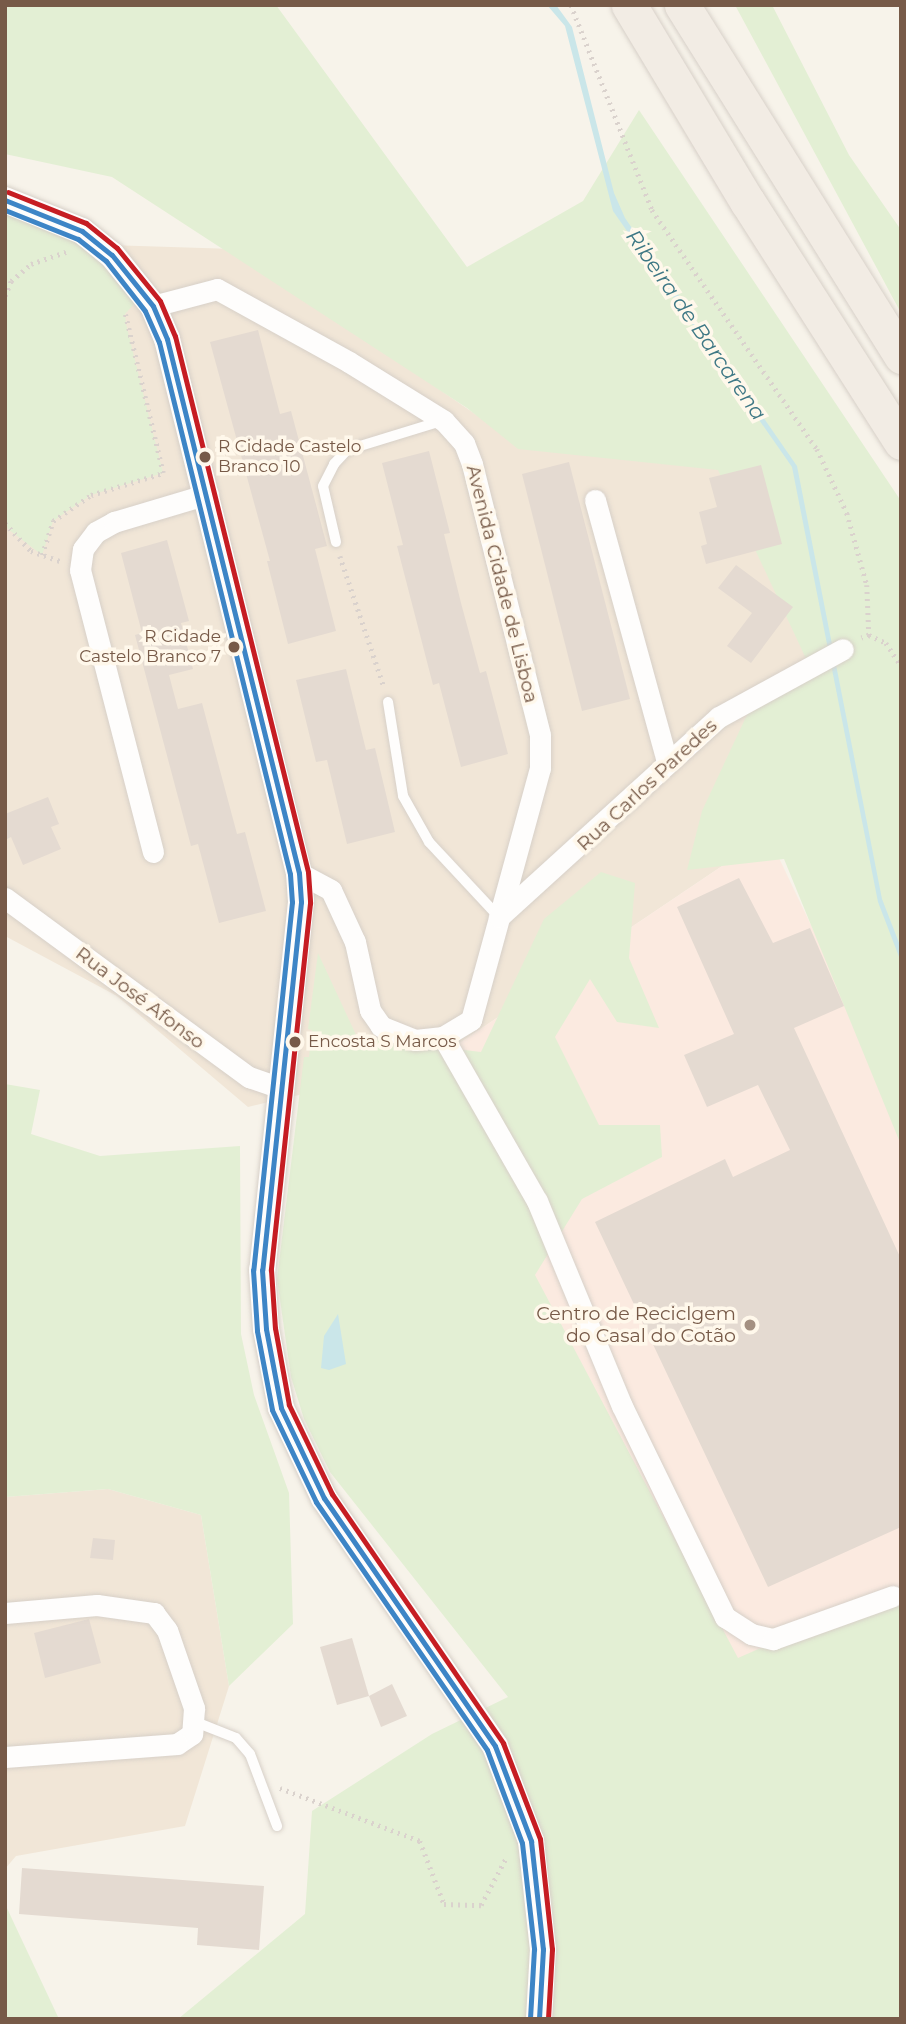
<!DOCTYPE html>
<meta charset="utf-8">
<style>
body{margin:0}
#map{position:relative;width:906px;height:2024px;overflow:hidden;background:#f7f3ea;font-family:Montserrat,sans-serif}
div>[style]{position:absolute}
.residential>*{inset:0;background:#f1e6d7}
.commercial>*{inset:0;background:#fbeae0}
.green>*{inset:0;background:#e3efd4}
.water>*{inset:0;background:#cae6e9}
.building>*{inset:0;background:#e4dad1}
.path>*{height:4.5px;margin-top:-2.25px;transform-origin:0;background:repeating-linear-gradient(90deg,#dad2cd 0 2px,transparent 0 7px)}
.roads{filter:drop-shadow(0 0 2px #d7d0c8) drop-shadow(0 0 2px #d7d0c8)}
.service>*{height:10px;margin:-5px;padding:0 5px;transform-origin:5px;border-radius:5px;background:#fefdfc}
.minor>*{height:21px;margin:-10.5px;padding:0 10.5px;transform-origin:10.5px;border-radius:10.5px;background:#fefdfc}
.tertiary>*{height:26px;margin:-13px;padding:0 13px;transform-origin:13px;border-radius:13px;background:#fefdfc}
.trunk>*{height:35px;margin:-17.5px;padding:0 17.5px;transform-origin:17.5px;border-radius:17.5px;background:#f2ece4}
.bus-1>*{height:5px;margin:-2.5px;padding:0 2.5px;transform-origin:2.5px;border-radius:2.5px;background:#3d85c6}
.bus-2>*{height:5px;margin:-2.5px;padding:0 2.5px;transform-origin:2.5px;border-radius:2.5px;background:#3d85c6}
.bus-3>*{height:5px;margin:-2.5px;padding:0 2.5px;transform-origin:2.5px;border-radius:2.5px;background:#c61d23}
.dots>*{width:19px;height:19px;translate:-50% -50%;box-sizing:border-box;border:4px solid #fff8eb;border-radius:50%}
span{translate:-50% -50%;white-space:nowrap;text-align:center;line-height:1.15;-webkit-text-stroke:7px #fff8eb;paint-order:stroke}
.bus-label{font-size:17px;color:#775a48}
.left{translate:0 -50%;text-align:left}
.right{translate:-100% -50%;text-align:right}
.street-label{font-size:19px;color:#775a48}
.poi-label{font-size:19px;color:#775a48}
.water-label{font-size:21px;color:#3e7885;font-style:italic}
.frame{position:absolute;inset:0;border:7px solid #775a48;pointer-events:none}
</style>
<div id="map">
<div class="residential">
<div style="clip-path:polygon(5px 233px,45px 243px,234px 249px,497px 429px,728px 447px,815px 651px,768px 835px,427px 1065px,248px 1107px,117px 996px,5px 936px)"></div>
<div style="clip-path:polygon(108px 1489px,201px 1515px,229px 1686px,185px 1826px,16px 1856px,5px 1869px,5px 1497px)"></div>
</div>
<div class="commercial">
<div style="clip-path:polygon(768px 835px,901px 1114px,901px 1632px,731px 1723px,427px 1065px)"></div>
</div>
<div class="green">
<div style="clip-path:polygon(5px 5px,276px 5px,467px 267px,583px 201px,639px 110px,901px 501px,901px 1145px,784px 859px,687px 870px,702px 811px,760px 687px,808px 663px,718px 470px,518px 449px,467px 408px,112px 177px,5px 154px)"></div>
<div style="clip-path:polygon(735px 5px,772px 5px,849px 155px,901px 230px,901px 313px)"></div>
<div style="clip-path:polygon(5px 205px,73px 236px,102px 262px,135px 303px,125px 314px,126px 324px,163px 473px,91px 495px,53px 521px,42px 555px,8px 529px,5px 520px)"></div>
<div style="clip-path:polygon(601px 872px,635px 883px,629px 958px,659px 1028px,617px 1022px,590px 979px,555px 1037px,599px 1125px,660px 1125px,662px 1157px,582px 1199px,535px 1275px,738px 1658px,901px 1586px,901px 2019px,178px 2019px,305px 1914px,312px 1811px,432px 1734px,508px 1697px,330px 1472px,304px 1419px,291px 1377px,277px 1279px,304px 1057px,309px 1057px,312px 1030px,308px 1029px,318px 953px,357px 1037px,481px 1052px,544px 919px)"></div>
<div style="clip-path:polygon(5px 1084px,40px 1090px,31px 1134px,100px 1156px,240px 1146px,241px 1334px,254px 1395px,289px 1493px,293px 1624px,229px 1686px,201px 1515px,108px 1489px,5px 1497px)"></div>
<div style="clip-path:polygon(5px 1904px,59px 2019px,5px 2019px)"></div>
</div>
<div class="water">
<div style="clip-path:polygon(547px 5px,556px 5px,572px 27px,614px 193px,625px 218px,797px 466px,882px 899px,901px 948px,901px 962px,878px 902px,792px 467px,613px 211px,565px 26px)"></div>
<div style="clip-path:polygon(338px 1314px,346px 1364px,329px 1370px,321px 1368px,324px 1336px)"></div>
</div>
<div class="building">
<div style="clip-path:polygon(258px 330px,280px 414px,291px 411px,327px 546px,315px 549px,336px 631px,288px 644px,267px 561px,270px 561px,210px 342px)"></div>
<div style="clip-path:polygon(429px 451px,450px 533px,444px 534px,461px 603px,480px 673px,486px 671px,508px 754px,461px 767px,439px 683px,433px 685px,397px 546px,403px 545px,382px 463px)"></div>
<div style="clip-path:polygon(569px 462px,630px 699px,582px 711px,522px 474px)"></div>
<div style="clip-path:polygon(761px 465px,782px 544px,706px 564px,701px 546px,707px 544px,699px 512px,717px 507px,709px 478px)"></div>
<div style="clip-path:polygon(167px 540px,189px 621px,181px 623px,193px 669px,169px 675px,178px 709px,202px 703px,237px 834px,245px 832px,266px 911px,219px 923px,198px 844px,191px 846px,135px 635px,142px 633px,121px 553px)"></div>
<div style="clip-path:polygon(736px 565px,793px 607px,751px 663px,727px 646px,752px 613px,718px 588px)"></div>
<div style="clip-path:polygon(346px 669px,366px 750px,375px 748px,395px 832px,347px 844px,327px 760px,316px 762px,296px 680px)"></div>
<div style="clip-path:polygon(48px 797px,59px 824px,51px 827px,61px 849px,23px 865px,11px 837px,5px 840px,5px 814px)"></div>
<div style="clip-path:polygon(739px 878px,773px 943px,810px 928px,844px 1006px,794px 1028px,901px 1259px,901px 1527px,768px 1587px,595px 1222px,725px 1159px,733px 1177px,790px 1150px,758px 1085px,707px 1107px,684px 1055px,734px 1034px,677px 907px)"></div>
<div style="clip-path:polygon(93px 1538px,115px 1540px,113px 1560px,90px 1558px)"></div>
<div style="clip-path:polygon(89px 1619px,101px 1663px,45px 1678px,34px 1633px)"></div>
<div style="clip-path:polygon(352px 1638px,369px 1696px,337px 1705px,320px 1647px)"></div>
<div style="clip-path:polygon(392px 1684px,407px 1716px,381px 1727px,369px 1696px)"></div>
<div style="clip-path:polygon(22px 1868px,264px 1886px,259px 1950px,197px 1945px,198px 1928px,19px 1914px)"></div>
</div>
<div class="path">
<div style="left:571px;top:5px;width:220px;rotate:68.4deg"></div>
<div style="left:652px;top:210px;width:290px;rotate:55.4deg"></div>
<div style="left:817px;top:449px;width:71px;rotate:64.9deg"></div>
<div style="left:847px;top:513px;width:75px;rotate:74.5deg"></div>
<div style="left:867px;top:585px;width:50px;rotate:87.7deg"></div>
<div style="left:869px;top:635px;width:8px;rotate:157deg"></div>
<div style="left:5px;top:296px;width:16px;rotate:-68deg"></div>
<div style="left:11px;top:281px;width:26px;rotate:-40deg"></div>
<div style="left:31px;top:264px;width:37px;rotate:-19deg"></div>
<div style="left:5px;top:523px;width:38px;rotate:47deg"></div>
<div style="left:31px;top:551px;width:31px;rotate:19deg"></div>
<div style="left:42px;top:555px;width:36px;rotate:-72deg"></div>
<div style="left:53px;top:521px;width:46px;rotate:-34.4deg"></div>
<div style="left:91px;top:495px;width:75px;rotate:-17deg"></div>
<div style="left:163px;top:473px;width:163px;rotate:-103.4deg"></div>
<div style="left:340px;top:556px;width:138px;rotate:71.4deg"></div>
<div style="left:869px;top:635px;width:19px;rotate:25deg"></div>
<div style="left:886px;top:643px;width:27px;rotate:56deg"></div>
<div style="left:280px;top:1788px;width:150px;rotate:20.7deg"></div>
<div style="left:420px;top:1841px;width:67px;rotate:69.1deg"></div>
<div style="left:444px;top:1904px;width:37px;rotate:2deg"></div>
<div style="left:481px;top:1905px;width:55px;rotate:-62deg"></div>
</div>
<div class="roads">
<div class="service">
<div style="left:336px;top:542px;width:57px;rotate:-103.1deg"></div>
<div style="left:323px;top:486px;width:25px;rotate:-63deg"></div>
<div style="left:334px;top:464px;width:19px;rotate:-47deg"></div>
<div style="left:347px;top:450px;width:98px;rotate:-17.1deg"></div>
<div style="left:388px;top:702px;width:95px;rotate:80.9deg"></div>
<div style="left:403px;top:796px;width:53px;rotate:60.5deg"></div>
<div style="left:429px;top:842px;width:103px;rotate:47deg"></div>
<div style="left:193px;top:1721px;width:46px;rotate:21.6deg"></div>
<div style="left:236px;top:1738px;width:21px;rotate:49deg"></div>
<div style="left:250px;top:1754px;width:77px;rotate:69.4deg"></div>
</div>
<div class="minor">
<div style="left:153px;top:306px;width:66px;rotate:-14.9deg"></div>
<div style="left:217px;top:289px;width:151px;rotate:28.9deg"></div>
<div style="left:349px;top:362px;width:112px;rotate:31.8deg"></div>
<div style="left:444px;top:421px;width:30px;rotate:48deg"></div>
<div style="left:464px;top:443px;width:22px;rotate:69deg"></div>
<div style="left:472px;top:464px;width:279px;rotate:75.9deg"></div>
<div style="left:540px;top:735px;width:33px;rotate:90deg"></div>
<div style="left:540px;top:768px;width:261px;rotate:105.3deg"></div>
<div style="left:471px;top:1020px;width:33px;rotate:149deg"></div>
<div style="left:443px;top:1037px;width:28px;rotate:174deg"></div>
<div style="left:415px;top:1040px;width:37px;rotate:-158deg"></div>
<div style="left:381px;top:1026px;width:19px;rotate:-125deg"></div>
<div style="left:370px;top:1010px;width:70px;rotate:-102.4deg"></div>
<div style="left:355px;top:942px;width:57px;rotate:-114.8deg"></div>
<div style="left:331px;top:890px;width:36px;rotate:-152deg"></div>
<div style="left:595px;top:500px;width:271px;rotate:74.6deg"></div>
<div style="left:153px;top:852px;width:291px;rotate:-104.5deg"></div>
<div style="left:80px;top:570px;width:21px;rotate:-82deg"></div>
<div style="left:83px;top:549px;width:21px;rotate:-53deg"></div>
<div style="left:96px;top:532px;width:21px;rotate:-29deg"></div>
<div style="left:114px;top:522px;width:98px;rotate:-16.6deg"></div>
<div style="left:5px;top:898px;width:303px;rotate:36.3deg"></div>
<div style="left:249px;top:1077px;width:34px;rotate:19deg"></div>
<div style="left:499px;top:917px;width:297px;rotate:-42.3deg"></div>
<div style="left:719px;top:717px;width:141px;rotate:-28.7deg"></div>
<div style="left:443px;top:1037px;width:189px;rotate:60.2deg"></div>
<div style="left:537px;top:1201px;width:222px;rotate:67.5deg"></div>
<div style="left:622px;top:1406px;width:235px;rotate:64deg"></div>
<div style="left:725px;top:1617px;width:31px;rotate:33deg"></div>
<div style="left:751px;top:1634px;width:23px;rotate:13deg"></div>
<div style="left:773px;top:1639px;width:127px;rotate:-19.7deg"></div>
<div style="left:5px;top:1613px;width:92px;rotate:-5deg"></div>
<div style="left:97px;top:1605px;width:58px;rotate:8deg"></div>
<div style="left:154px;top:1613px;width:21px;rotate:53deg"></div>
<div style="left:167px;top:1630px;width:83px;rotate:70.9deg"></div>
<div style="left:194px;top:1708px;width:26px;rotate:94deg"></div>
<div style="left:192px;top:1734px;width:18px;rotate:146deg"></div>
<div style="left:177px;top:1744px;width:172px;rotate:175.7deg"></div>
</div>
<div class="tertiary">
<div style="left:5px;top:200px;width:83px;rotate:21.9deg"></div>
<div style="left:82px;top:231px;width:38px;rotate:39deg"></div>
<div style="left:112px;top:255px;width:65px;rotate:51.2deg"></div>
<div style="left:153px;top:306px;width:36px;rotate:67deg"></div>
<div style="left:167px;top:339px;width:550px;rotate:76.12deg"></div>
<div style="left:299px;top:873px;width:29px;rotate:86deg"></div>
<div style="left:301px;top:902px;width:370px;rotate:96deg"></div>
<div style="left:262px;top:1270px;width:59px;rotate:86.1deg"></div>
<div style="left:266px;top:1329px;width:80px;rotate:79.2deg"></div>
<div style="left:281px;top:1408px;width:100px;rotate:64.5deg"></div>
<div style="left:324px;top:1498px;width:301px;rotate:55.4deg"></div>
<div style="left:495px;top:1746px;width:102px;rotate:69.2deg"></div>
<div style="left:531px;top:1841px;width:109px;rotate:83.7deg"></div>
<div style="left:543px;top:1949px;width:70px;rotate:93.3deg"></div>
</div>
<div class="trunk">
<div style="left:629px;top:5px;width:229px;rotate:59deg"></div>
<div style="left:747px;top:201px;width:286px;rotate:57.4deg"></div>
<div style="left:682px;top:5px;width:414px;rotate:58deg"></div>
</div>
</div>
<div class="bus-1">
<div style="left:5px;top:200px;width:83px;rotate:21.9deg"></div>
<div style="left:82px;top:231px;width:38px;rotate:39deg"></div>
<div style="left:112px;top:255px;width:65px;rotate:51.2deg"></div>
<div style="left:153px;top:306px;width:36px;rotate:67deg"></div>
<div style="left:167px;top:339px;width:550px;rotate:76.12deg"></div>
<div style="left:299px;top:873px;width:29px;rotate:86deg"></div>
<div style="left:301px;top:902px;width:370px;rotate:96deg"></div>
<div style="left:262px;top:1270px;width:59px;rotate:86.1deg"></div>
<div style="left:266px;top:1329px;width:80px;rotate:79.2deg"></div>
<div style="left:281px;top:1408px;width:100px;rotate:64.5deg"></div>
<div style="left:324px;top:1498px;width:301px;rotate:55.4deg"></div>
<div style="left:495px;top:1746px;width:102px;rotate:69.2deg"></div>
<div style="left:531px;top:1841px;width:109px;rotate:83.7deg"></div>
<div style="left:543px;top:1949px;width:70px;rotate:93.3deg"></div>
</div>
<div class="bus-2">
<div style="left:5px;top:210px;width:79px;rotate:21.7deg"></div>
<div style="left:78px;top:239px;width:36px;rotate:38deg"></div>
<div style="left:106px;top:261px;width:63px;rotate:52deg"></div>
<div style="left:145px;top:311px;width:34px;rotate:66deg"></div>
<div style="left:159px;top:342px;width:548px;rotate:76.17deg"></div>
<div style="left:290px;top:874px;width:28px;rotate:86deg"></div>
<div style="left:292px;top:902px;width:370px;rotate:96deg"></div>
<div style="left:253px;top:1270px;width:61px;rotate:86.2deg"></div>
<div style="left:257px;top:1331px;width:80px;rotate:79.2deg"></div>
<div style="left:272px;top:1410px;width:102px;rotate:64.4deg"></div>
<div style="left:316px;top:1502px;width:301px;rotate:55.4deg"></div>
<div style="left:487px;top:1750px;width:99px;rotate:69.4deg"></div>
<div style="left:522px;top:1843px;width:107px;rotate:83.5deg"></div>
<div style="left:534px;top:1949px;width:70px;rotate:93.3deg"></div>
</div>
<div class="bus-3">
<div style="left:8px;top:192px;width:84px;rotate:21.7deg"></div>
<div style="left:86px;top:223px;width:40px;rotate:39deg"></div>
<div style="left:117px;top:248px;width:68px;rotate:50.9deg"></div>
<div style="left:160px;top:301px;width:38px;rotate:67deg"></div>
<div style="left:175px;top:336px;width:552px;rotate:76.06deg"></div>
<div style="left:308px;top:872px;width:31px;rotate:86deg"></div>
<div style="left:310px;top:903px;width:369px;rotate:96.1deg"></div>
<div style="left:271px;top:1270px;width:58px;rotate:86.1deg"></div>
<div style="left:275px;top:1328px;width:78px;rotate:79.7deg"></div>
<div style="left:289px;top:1405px;width:99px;rotate:64.2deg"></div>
<div style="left:332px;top:1494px;width:302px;rotate:55.5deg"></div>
<div style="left:503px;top:1743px;width:103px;rotate:68.9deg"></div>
<div style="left:540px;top:1839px;width:111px;rotate:83.8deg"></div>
<div style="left:552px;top:1949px;width:70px;rotate:93.3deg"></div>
</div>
<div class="dots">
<div style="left:205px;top:457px;background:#775a48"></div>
<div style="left:234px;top:647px;background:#775a48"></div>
<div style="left:295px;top:1042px;background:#775a48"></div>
<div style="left:750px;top:1325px;background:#a49081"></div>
</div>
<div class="bus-label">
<span class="left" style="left:218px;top:457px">R Cidade Castelo<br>Branco 10</span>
<span class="right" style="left:221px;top:647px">R Cidade<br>Castelo Branco 7</span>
<span class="left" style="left:308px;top:1042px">Encosta S Marcos</span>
</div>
<div class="street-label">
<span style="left:502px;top:584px;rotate:76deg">Avenida Cidade de Lisboa</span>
<span style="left:647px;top:785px;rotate:-43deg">Rua Carlos Paredes</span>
<span style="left:140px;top:998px;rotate:37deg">Rua José Afonso</span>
</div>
<div class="poi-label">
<span class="right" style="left:736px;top:1325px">Centro de Reciclgem<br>do Casal do Cotão</span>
</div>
<div class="water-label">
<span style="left:696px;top:325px;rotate:55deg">Ribeira de Barcarena</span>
</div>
<div class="frame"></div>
</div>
